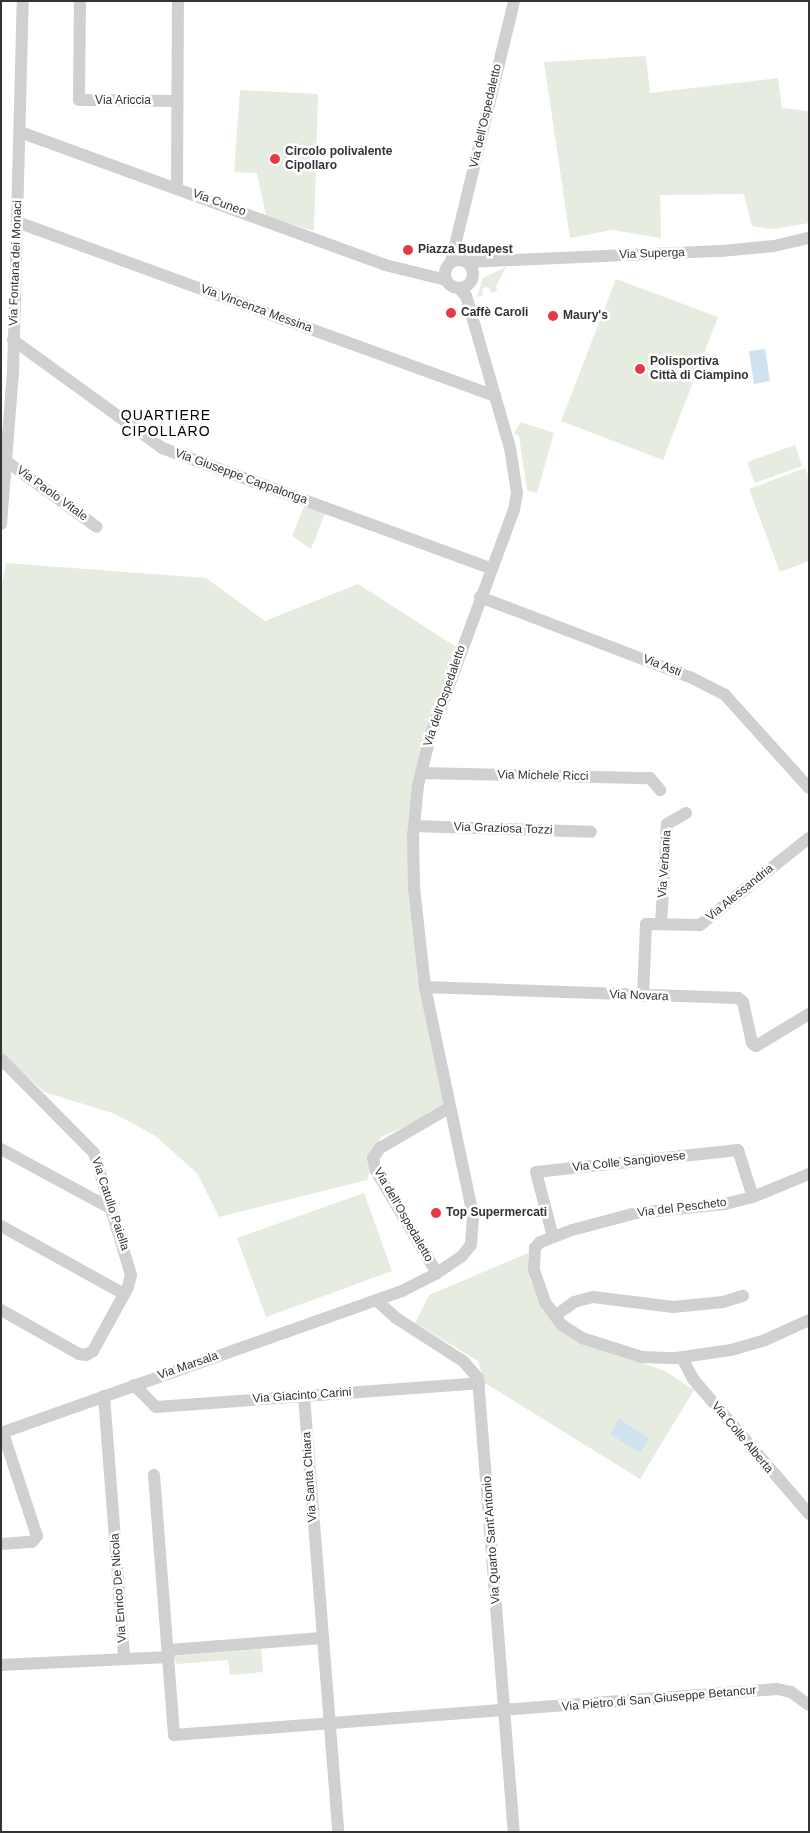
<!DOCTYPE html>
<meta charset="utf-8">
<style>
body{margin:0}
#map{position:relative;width:810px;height:1833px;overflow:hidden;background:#fff;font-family:Arial,sans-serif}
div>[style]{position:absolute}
.green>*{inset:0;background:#e6ecdf}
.water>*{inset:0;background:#cfe2ee}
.minor>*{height:12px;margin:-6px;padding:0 6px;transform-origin:6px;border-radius:6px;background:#d0d0d0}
.minor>.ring{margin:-6px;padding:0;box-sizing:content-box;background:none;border:12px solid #d0d0d0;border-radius:50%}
.dots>*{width:14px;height:14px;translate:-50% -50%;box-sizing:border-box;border:2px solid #fff;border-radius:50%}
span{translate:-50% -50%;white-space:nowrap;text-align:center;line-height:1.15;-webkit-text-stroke:5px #fff;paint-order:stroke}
.street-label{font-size:12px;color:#333}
.poi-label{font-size:12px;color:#333;font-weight:700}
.left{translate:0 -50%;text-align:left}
.neighbourhood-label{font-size:14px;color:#000;letter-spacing:1px}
.frame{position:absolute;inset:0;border:2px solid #333;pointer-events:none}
</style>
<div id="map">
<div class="green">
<div style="clip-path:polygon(646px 56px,650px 93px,778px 78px,782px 108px,809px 111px,809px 223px,773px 229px,752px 226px,744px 194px,660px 195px,661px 238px,612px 230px,570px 238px,544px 62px)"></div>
<div style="clip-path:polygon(240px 90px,318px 94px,314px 231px,266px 216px,257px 173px,234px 172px)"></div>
<div style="clip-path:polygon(506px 267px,496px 286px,497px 291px,491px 293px,489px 287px,482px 288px,483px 295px,477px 297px,483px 278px)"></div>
<div style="clip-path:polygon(616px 279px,718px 317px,663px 460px,561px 421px)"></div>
<div style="clip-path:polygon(521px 422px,554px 433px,537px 493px,527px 490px,519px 436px,514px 433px)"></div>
<div style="clip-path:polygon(795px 445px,802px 466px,755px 483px,747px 462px)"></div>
<div style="clip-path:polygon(805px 468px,809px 477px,809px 561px,780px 572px,749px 489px)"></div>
<div style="clip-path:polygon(305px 504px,326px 511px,311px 549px,292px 536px)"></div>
<div style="clip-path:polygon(6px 563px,206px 578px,265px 621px,358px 584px,461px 650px,421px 773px,414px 887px,449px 1108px,381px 1137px,367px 1180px,219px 1217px,197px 1173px,154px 1135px,113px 1113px,44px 1092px,1px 1052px,1px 590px)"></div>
<div style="clip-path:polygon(364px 1193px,392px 1271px,266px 1317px,237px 1238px)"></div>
<div style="clip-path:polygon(528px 1253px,530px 1279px,545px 1312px,615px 1353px,665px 1371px,694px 1390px,640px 1479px,485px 1383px,478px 1361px,415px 1323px,429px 1295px)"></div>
<div style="clip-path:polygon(261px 1649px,263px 1672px,230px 1675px,228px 1660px,176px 1664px,175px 1656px)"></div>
</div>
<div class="water">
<div style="clip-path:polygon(765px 349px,770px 381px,754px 384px,749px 351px)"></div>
<div style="clip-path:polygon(619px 1419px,649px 1438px,640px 1453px,610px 1434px)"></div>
</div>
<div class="minor">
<div style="left:80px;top:1px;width:99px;rotate:90.6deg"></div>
<div style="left:79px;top:100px;width:98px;rotate:0.6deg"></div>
<div style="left:20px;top:132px;width:388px;rotate:20deg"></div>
<div style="left:385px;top:265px;width:63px;rotate:13.8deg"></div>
<div style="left:177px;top:184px;width:183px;rotate:-89.7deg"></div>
<div style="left:17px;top:222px;width:509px;rotate:20deg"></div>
<div class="ring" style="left:445px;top:260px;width:16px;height:16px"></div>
<div style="left:451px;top:262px;width:268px;rotate:-76.4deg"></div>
<div style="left:466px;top:262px;width:255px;rotate:-2.5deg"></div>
<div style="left:721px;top:251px;width:53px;rotate:-5.4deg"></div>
<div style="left:774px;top:246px;width:36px;rotate:-13deg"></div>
<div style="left:13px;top:340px;width:184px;rotate:35.9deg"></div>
<div style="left:162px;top:448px;width:351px;rotate:20.1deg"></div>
<div style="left:6px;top:461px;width:112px;rotate:36deg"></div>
<div style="left:1px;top:524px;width:151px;rotate:-85.5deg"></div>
<div style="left:13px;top:373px;width:372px;rotate:-88.5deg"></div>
<div style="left:480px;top:597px;width:225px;rotate:20.9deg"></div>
<div style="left:690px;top:677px;width:39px;rotate:27deg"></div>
<div style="left:725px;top:695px;width:125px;rotate:47.9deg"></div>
<div style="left:421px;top:773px;width:229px;rotate:1.3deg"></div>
<div style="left:650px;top:778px;width:16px;rotate:50deg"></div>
<div style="left:414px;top:826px;width:177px;rotate:1.9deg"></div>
<div style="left:661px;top:924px;width:100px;rotate:-86.6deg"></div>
<div style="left:667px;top:824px;width:22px;rotate:-30deg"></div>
<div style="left:425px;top:987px;width:313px;rotate:2deg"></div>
<div style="left:738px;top:998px;width:6px;rotate:39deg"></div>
<div style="left:743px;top:1002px;width:42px;rotate:77.6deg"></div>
<div style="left:752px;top:1043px;width:5px;rotate:37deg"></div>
<div style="left:756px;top:1046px;width:62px;rotate:-31.1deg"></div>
<div style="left:643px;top:996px;width:72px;rotate:-87.6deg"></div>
<div style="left:646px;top:924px;width:54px;rotate:1.1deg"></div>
<div style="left:700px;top:925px;width:139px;rotate:-38.6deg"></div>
<div style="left:1px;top:1059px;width:132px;rotate:45.3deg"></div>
<div style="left:94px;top:1153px;width:127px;rotate:73.1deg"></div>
<div style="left:131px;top:1275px;width:12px;rotate:104deg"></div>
<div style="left:128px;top:1287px;width:73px;rotate:118.7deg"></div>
<div style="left:93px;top:1351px;width:8px;rotate:150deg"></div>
<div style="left:86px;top:1355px;width:7px;rotate:-172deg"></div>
<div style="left:79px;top:1354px;width:90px;rotate:-150.6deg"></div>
<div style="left:1px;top:1149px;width:126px;rotate:28.4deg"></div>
<div style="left:809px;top:1174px;width:61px;rotate:157.7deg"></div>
<div style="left:753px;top:1197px;width:29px;rotate:166deg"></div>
<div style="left:725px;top:1204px;width:89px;rotate:174.2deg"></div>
<div style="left:636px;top:1213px;width:66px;rotate:165.1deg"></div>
<div style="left:572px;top:1230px;width:34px;rotate:159deg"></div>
<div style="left:540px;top:1242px;width:8px;rotate:130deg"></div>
<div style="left:535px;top:1248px;width:22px;rotate:93deg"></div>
<div style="left:534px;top:1270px;width:34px;rotate:71deg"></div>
<div style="left:545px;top:1302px;width:29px;rotate:54deg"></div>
<div style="left:562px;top:1325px;width:24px;rotate:33deg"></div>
<div style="left:582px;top:1338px;width:63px;rotate:17.6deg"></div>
<div style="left:642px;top:1357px;width:34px;rotate:2deg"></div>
<div style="left:676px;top:1358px;width:56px;rotate:-8.3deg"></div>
<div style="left:731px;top:1350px;width:35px;rotate:-16deg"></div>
<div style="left:765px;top:1340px;width:48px;rotate:-24.4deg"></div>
<div style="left:1px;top:1226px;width:141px;rotate:28.9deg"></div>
<div style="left:553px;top:1237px;width:67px;rotate:-104.7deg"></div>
<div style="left:536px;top:1172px;width:203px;rotate:-6.2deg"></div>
<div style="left:738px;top:1150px;width:49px;rotate:72.3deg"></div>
<div style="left:437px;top:1273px;width:119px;rotate:-120.9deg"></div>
<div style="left:376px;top:1171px;width:13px;rotate:-103deg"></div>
<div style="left:373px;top:1158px;width:12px;rotate:-55deg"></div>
<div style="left:380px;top:1148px;width:80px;rotate:-30.1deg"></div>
<div style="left:376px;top:1300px;width:27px;rotate:42deg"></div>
<div style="left:396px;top:1318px;width:80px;rotate:32.7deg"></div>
<div style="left:463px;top:1361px;width:23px;rotate:49deg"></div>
<div style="left:478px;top:1378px;width:455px;rotate:85.5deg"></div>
<div style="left:555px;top:1316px;width:24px;rotate:-36deg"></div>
<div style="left:574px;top:1302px;width:20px;rotate:-15deg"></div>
<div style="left:593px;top:1297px;width:81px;rotate:7.1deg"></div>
<div style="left:673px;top:1307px;width:50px;rotate:-5.7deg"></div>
<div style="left:723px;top:1302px;width:21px;rotate:-17deg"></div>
<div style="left:682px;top:1358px;width:24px;rotate:62deg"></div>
<div style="left:693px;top:1379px;width:178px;rotate:49.3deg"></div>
<div style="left:134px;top:1385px;width:31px;rotate:45deg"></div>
<div style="left:156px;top:1407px;width:324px;rotate:-4.2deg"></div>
<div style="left:104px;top:1396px;width:262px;rotate:85.6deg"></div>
<div style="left:304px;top:1396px;width:437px;rotate:85.5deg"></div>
<div style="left:1px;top:1433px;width:425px;rotate:-19.5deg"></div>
<div style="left:402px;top:1291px;width:39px;rotate:-27deg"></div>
<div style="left:437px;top:1273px;width:30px;rotate:-34deg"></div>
<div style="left:462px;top:1256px;width:14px;rotate:-51deg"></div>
<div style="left:471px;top:1245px;width:30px;rotate:-86deg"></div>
<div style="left:473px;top:1215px;width:233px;rotate:-101.9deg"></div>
<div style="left:425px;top:987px;width:101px;rotate:-96.3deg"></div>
<div style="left:414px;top:887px;width:51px;rotate:-91.1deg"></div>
<div style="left:413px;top:836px;width:51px;rotate:-84.4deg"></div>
<div style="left:418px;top:785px;width:53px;rotate:-75.7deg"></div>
<div style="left:431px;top:734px;width:239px;rotate:-69.7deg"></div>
<div style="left:514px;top:510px;width:17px;rotate:-80deg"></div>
<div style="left:517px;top:493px;width:46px;rotate:-98.8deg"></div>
<div style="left:510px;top:448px;width:158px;rotate:-106.1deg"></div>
<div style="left:466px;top:296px;width:11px;rotate:-131deg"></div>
<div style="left:154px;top:1475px;width:261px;rotate:85.6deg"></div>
<div style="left:174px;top:1735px;width:605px;rotate:-4.36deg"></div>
<div style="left:777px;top:1689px;width:14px;rotate:12deg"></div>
<div style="left:791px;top:1692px;width:22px;rotate:36deg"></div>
<div style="left:1px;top:1544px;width:31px;rotate:-4deg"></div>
<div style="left:32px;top:1542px;width:8px;rotate:-50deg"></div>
<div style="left:37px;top:1536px;width:108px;rotate:-108.3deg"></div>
<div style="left:169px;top:1650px;width:153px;rotate:-4.5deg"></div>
<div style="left:1px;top:1665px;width:168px;rotate:-2.7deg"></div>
</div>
<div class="dots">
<div style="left:275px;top:159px;background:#e63946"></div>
<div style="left:408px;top:250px;background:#e63946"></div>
<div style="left:451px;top:313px;background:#e63946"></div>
<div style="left:553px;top:316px;background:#e63946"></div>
<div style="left:640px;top:369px;background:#e63946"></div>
<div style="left:436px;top:1213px;background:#e63946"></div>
</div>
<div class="street-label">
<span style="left:123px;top:101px">Via Ariccia</span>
<span style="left:486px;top:116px;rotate:-77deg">Via dell'Ospedaletto</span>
<span style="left:219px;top:203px;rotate:20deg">Via Cuneo</span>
<span style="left:652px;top:254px;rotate:-2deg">Via Superga</span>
<span style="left:16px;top:263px;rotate:-88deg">Via Fontana dei Monaci</span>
<span style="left:256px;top:309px;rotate:20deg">Via Vincenza Messina</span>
<span style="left:241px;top:477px;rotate:20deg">Via Giuseppe Cappalonga</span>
<span style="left:52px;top:494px;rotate:36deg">Via Paolo Vitale</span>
<span style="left:662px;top:666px;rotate:21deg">Via Asti</span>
<span style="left:445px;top:696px;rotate:-71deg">Via dell'Ospedaletto</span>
<span style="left:543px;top:776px;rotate:1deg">Via Michele Ricci</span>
<span style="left:503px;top:829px;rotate:2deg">Via Graziosa Tozzi</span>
<span style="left:665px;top:864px;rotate:-86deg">Via Verbania</span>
<span style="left:740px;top:893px;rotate:-39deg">Via Alessandria</span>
<span style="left:639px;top:996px;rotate:2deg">Via Novara</span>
<span style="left:629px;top:1162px;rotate:-6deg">Via Colle Sangiovese</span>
<span style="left:110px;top:1204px;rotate:72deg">Via Catullo Paiella</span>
<span style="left:682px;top:1208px;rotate:-7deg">Via del Pescheto</span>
<span style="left:403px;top:1215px;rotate:60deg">Via dell'Ospedaletto</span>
<span style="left:188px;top:1366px;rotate:-19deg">Via Marsala</span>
<span style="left:302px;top:1396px;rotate:-4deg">Via Giacinto Carini</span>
<span style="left:742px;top:1438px;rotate:50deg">Via Colle Alberta</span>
<span style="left:310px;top:1477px;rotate:-94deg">Via Santa Chiara</span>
<span style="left:492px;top:1540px;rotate:-94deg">Via Quarto Sant'Antonio</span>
<span style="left:119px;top:1588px;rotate:-94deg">Via Enrico De Nicola</span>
<span style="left:659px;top:1699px;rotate:-5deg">Via Pietro di San Giuseppe Betancur</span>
</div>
<div class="poi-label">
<span class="left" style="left:285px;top:159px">Circolo polivalente<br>Cipollaro</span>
<span class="left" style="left:418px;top:250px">Piazza Budapest</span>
<span class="left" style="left:461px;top:313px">Caffè Caroli</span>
<span class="left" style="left:563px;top:316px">Maury's</span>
<span class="left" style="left:650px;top:369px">Polisportiva<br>Città di Ciampino</span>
<span class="left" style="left:446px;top:1213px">Top Supermercati</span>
</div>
<div class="neighbourhood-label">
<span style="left:166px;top:423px">QUARTIERE<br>CIPOLLARO</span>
</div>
<div class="frame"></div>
</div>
